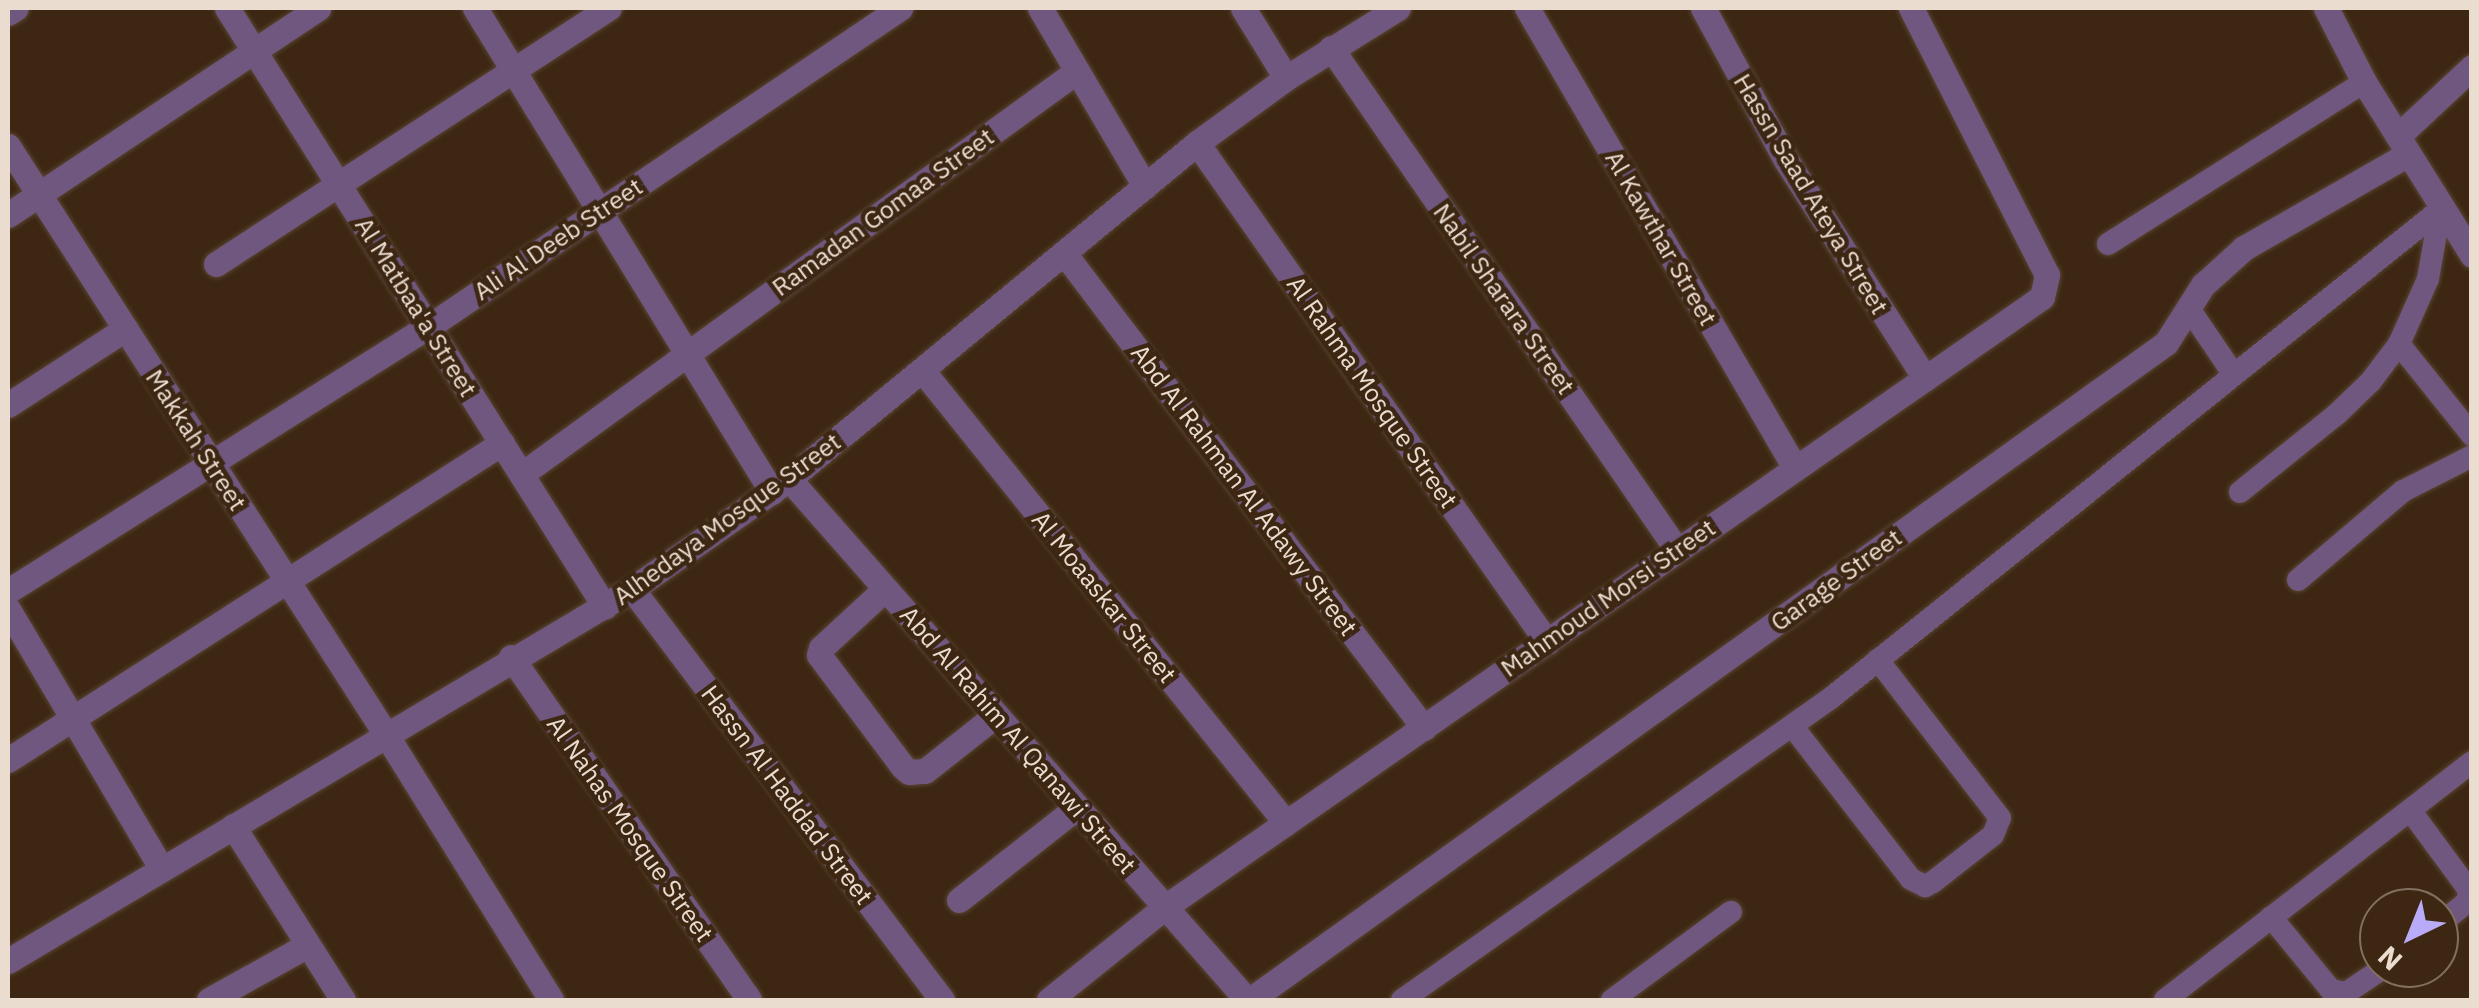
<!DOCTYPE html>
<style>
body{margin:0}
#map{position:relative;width:2479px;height:1008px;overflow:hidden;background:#3d2713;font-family:"IBM Plex Sans",sans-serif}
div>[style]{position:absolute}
.roads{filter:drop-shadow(0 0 2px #594431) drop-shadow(0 0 2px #594431)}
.service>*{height:22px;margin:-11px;padding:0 11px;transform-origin:11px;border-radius:11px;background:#6f577f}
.minor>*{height:25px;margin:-12.5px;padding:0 12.5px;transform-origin:12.5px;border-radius:12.5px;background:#6f577f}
span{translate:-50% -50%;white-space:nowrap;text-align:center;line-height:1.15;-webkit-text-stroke:9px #3d2713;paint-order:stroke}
.street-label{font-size:25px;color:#ebdcd0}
.frame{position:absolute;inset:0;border:10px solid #ebdcd0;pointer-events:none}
.north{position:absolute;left:2359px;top:888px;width:100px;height:100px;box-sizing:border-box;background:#3d2713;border:2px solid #836f5f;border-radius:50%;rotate:223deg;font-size:28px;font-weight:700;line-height:40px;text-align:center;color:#ebdcd0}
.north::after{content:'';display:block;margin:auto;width:35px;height:45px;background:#b9abf7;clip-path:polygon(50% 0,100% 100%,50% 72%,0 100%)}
</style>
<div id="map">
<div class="roads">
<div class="service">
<div style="left:2108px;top:244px;width:303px;rotate:-32.3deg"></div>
<div style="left:2190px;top:310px;width:78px;rotate:55.9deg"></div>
<div style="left:2399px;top:344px;width:117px;rotate:51.3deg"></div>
<div style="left:2240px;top:492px;width:124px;rotate:-38.8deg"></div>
<div style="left:2337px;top:414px;width:47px;rotate:-44.1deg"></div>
<div style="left:2371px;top:381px;width:46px;rotate:-52.9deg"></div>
<div style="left:2399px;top:344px;width:71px;rotate:-66deg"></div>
<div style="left:2428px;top:279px;width:70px;rotate:-80.1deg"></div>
<div style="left:2298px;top:580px;width:138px;rotate:-40.3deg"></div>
<div style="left:2403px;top:491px;width:77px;rotate:-26.9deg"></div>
<div style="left:1793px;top:727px;width:192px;rotate:52.2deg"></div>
<div style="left:1911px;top:879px;width:16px;rotate:27deg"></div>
<div style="left:1925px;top:886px;width:9px;rotate:-27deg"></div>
<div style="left:1933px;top:882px;width:76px;rotate:-38.1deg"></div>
<div style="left:1993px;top:835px;width:18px;rotate:-68deg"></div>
<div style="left:2000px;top:818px;width:200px;rotate:-127.7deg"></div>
<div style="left:2410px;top:810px;width:99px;rotate:53.6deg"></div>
<div style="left:2469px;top:890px;width:12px;rotate:99deg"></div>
<div style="left:2467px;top:902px;width:36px;rotate:141deg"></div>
<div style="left:2271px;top:917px;width:94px;rotate:50.6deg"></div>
<div style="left:2331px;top:990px;width:15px;rotate:11deg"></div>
<div style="left:2346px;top:993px;width:45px;rotate:-34deg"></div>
<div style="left:1402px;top:1000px;width:525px;rotate:-35.14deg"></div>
<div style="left:1831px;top:698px;width:780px;rotate:-38.71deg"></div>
<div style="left:1612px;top:1000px;width:148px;rotate:-36.5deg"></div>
<div style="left:2165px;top:1000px;width:388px;rotate:-37.8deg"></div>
</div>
<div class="minor">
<div style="left:227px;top:8px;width:708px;rotate:57.75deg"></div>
<div style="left:475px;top:8px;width:568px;rotate:58.47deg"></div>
<div style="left:1040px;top:8px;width:207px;rotate:59.5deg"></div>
<div style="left:1243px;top:8px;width:82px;rotate:58.4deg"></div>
<div style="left:1527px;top:8px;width:532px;rotate:59.77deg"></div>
<div style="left:1703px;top:8px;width:173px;rotate:61.4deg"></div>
<div style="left:1786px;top:160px;width:259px;rotate:57.5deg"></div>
<div style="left:2326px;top:8px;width:83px;rotate:62.8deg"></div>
<div style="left:2364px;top:82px;width:204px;rotate:58deg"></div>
<div style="left:8px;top:13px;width:9px;rotate:-32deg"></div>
<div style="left:1331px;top:48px;width:610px;rotate:55.42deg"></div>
<div style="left:2398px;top:136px;width:101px;rotate:-43deg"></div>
<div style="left:1197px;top:143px;width:610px;rotate:54.95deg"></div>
<div style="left:8px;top:146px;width:698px;rotate:57.29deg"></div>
<div style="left:385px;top:733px;width:314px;rotate:58.1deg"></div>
<div style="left:8px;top:215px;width:373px;rotate:-33.7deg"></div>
<div style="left:1064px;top:253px;width:596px;rotate:52.84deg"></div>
<div style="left:216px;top:264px;width:469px;rotate:-33.1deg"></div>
<div style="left:922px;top:370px;width:581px;rotate:51.22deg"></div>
<div style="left:8px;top:405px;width:140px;rotate:-33deg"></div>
<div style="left:522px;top:474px;width:686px;rotate:-35.98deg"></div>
<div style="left:789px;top:479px;width:694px;rotate:48.68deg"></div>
<div style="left:632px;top:589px;width:515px;rotate:52.97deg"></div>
<div style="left:885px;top:589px;width:87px;rotate:137.3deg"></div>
<div style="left:821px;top:648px;width:7px;rotate:106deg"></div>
<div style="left:819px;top:655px;width:140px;rotate:53.1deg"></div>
<div style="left:903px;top:767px;width:8px;rotate:40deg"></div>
<div style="left:909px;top:772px;width:16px;rotate:-4deg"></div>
<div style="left:925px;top:771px;width:90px;rotate:-38.3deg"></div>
<div style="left:8px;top:591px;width:496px;rotate:-32.2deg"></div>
<div style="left:428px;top:327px;width:570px;rotate:-34.05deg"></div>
<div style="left:8px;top:609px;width:301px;rotate:59.4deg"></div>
<div style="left:511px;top:657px;width:417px;rotate:55.2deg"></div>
<div style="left:8px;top:760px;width:587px;rotate:-32.69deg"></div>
<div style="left:233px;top:826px;width:206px;rotate:57.7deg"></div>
<div style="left:959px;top:900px;width:150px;rotate:-38.2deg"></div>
<div style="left:8px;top:961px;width:726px;rotate:-30.8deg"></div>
<div style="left:632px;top:589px;width:192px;rotate:-35deg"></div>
<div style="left:789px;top:479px;width:529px;rotate:-39.47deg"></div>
<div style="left:1197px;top:143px;width:110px;rotate:-36.1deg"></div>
<div style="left:1286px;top:78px;width:132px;rotate:-32deg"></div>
<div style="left:209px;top:1000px;width:113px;rotate:-29.1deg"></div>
<div style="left:1049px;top:1000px;width:149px;rotate:-38.7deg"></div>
<div style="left:1165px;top:907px;width:1068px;rotate:-34.82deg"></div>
<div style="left:2042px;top:297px;width:23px;rotate:-77deg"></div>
<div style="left:2047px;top:275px;width:300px;rotate:-117deg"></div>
<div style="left:1250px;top:1000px;width:1127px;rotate:-35.65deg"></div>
<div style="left:2166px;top:343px;width:69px;rotate:-57.5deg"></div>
<div style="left:2203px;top:285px;width:55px;rotate:-42.1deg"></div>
<div style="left:2244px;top:248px;width:189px;rotate:-29.8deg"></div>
</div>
</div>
<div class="street-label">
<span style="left:1811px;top:194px;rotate:59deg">Hassn Saad Ateya Street</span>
<span style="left:883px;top:212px;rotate:-36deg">Ramadan Gomaa Street</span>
<span style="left:1661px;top:238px;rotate:60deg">Al Kawthar Street</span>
<span style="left:558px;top:239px;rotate:-34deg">Ali Al Deeb Street</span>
<span style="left:1504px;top:299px;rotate:55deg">Nabil Sharara Street</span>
<span style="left:416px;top:307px;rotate:58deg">Al Matbaa'a Street</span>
<span style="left:1372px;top:392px;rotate:55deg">Al Rahma Mosque Street</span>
<span style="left:196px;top:440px;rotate:57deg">Makkah Street</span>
<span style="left:1244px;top:490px;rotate:53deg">Abd Al Rahman Al Adawy Street</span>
<span style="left:727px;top:519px;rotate:-36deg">Alhedaya Mosque Street</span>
<span style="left:1836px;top:580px;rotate:-36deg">Garage Street</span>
<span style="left:1104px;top:597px;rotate:51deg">Al Moaaskar Street</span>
<span style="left:1608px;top:598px;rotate:-35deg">Mahmoud Morsi Street</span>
<span style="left:1018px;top:740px;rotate:49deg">Abd Al Rahim Al Qanawi Street</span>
<span style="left:787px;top:795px;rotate:53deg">Hassn Al Haddad Street</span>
<span style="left:630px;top:829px;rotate:55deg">Al Nahas Mosque Street</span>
</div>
<div class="frame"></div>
<div class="north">N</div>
</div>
